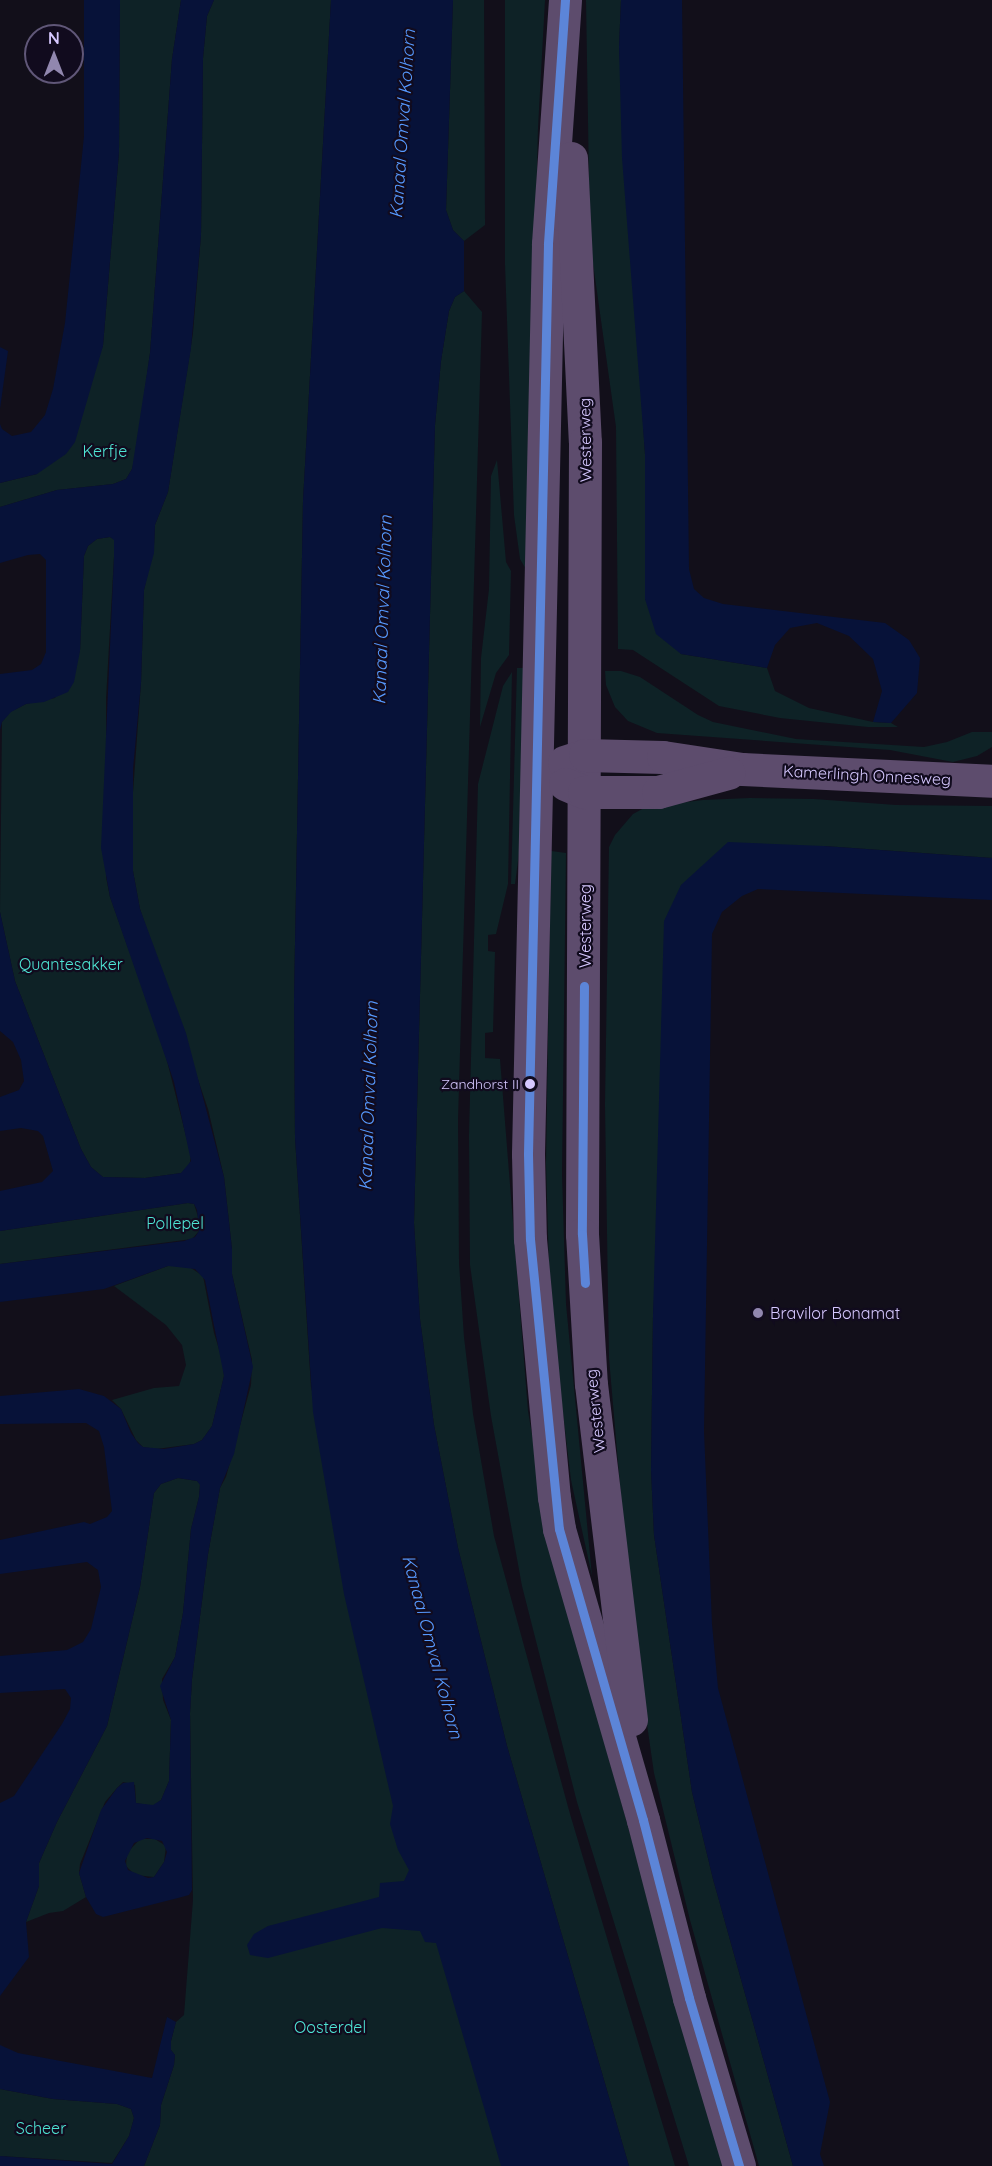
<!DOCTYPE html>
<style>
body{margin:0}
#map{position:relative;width:992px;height:2166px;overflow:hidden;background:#120f1a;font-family:Quicksand,sans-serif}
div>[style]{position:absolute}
.green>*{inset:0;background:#0e2226}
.water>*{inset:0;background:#071239}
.primary>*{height:33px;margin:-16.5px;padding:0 16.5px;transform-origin:16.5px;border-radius:16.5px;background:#5d4c6d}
.bus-1>*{height:9px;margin:-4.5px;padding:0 4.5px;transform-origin:4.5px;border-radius:4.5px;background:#5c85d8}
.dots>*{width:16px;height:16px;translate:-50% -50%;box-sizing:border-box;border:3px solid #110b1e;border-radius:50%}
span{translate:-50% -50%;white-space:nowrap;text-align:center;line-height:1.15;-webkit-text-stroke:4.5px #110b1e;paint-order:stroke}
.bus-label{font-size:14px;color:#d6c8ff}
.right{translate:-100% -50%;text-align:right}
.street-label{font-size:16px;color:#d6c8ff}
.park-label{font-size:16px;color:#4ee5d4}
.poi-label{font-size:16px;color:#d6c8ff}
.left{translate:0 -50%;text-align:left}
.water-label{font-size:18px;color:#5699ff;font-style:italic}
.north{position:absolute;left:24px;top:24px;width:60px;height:60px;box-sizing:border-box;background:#110b1e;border:2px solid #605778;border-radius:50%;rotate:0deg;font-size:16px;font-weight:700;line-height:24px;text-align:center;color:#d6c8ff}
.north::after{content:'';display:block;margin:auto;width:21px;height:27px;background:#9187af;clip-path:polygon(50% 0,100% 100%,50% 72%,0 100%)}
</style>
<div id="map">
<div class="green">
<div style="clip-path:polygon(120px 0,181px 0,172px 59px,150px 353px,136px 453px,132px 469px,126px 479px,113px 484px,57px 490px,0 507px,0 483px,37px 474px,103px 346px,119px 152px)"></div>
<div style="clip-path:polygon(214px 0,331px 0,303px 501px,294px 999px,295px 1138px,311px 1387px,510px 2166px,144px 2166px,160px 2125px,161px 2105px,174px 2065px,175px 2055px,171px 2050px,171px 2041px,176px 2022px,184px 2015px,193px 1900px,190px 1713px,192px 1679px,208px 1554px,220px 1488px,226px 1477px,251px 1385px,252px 1360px,232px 1274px,232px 1249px,224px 1177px,208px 1109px,140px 909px,133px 871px,131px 820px,141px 683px,144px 590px,154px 546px,155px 525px,168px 492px,193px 333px,201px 235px,203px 58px,207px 16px)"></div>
<div style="clip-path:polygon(453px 0,484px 0,485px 225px,464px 241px,453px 230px,446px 210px)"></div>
<div style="clip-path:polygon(505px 0,545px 0,538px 128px,527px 571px,520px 559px,514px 515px,505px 264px)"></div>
<div style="clip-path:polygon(586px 0,621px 0,619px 47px,645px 454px,645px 599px,681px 654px,767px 668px,775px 691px,809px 708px,873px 722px,891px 723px,898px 727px,868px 727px,780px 718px,719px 706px,633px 650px,618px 649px,616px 427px,590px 242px)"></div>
<div style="clip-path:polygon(464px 291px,482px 312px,458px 1120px,459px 1263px,464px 1337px,473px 1414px,494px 1536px,570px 1814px,675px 2166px,629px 2166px,507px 1746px,458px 1548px,434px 1425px,420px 1319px,414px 1223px,435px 425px,441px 361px,449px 311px,455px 297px)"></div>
<div style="clip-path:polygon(497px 460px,506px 562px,511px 571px,509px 655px,496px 673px,480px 727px,481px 658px,489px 589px,491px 476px)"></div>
<div style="clip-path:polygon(110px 537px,114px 539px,114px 557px,106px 699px,106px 877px,110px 897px,164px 1049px,191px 1156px,189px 1167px,181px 1173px,145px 1178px,103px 1177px,91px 1167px,81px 1149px,15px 981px,0 912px,2px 722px,10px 712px,26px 704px,55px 698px,80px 651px,84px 556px,88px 546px,97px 539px)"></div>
<div style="clip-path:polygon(517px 668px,526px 668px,521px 838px,515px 884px,511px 884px)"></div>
<div style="clip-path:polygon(605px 671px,621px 671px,640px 677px,698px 715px,713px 722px,796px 739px,924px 747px,947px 742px,972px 732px,992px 732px,992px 747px,977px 756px,953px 762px,890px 750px,657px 733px,628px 721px,615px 707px,606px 685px)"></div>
<div style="clip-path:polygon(512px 672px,508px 884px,496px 934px,488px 935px,488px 951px,495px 952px,493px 1032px,485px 1033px,485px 1058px,500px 1059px,528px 1411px,554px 1564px,724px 2166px,689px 2166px,577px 1802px,522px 1586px,491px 1416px,470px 1265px,469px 1136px,478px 784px,503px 686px)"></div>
<div style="clip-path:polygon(750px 798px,814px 799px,896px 805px,992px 806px,992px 858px,824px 846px,681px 885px,653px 1315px,651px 1470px,654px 1535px,692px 1792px,713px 1879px,793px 2166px,759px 2166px,690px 1920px,654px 1773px,631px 1613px,609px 1358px,605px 1105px,609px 847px,615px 835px,633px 814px,646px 807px,703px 800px)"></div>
<div style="clip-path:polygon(551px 851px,566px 853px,562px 1174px,566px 1304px,592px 1576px,571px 1480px,550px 1304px,546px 1163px)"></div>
<div style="clip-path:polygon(188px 1203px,194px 1204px,199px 1220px,199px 1231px,192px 1239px,0 1264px,0 1231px)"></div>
<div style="clip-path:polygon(168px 1266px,188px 1266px,203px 1276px,214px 1333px,223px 1362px,224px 1376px,212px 1426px,202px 1440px,194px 1444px,156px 1449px,143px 1447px,136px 1440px,121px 1409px,112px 1400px,154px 1388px,179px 1386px,186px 1365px,182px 1345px,166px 1325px,114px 1286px)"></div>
<div style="clip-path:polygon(178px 1478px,197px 1481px,200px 1484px,199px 1497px,191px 1529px,183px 1613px,175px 1657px,162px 1679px,163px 1700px,171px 1720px,169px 1781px,161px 1800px,153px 1806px,136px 1803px,135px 1785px,123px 1782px,117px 1788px,105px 1802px,80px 1864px,79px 1873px,86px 1897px,63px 1911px,49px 1913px,26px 1922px,39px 1886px,39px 1863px,57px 1822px,107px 1726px,140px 1587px,154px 1493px,161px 1484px)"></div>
<div style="clip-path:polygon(140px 1839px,155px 1839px,166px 1846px,164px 1862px,154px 1877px,135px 1875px,126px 1866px,127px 1853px)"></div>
<div style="clip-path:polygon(0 2089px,53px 2099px,117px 2104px,131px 2109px,134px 2118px,129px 2136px,112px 2163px,0 2156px)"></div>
</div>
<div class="water">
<div style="clip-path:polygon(84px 0,120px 0,119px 152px,103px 346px,75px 442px,66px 454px,37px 474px,0 483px,0 424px,2px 429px,12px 436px,31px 432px,45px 415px,53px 389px,65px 323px,84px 136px)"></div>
<div style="clip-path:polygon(evenodd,181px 0,214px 0,207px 16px,203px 58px,201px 235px,191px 348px,168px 492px,155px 525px,154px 553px,144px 590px,141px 683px,133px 769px,133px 871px,140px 909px,186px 1033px,224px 1177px,232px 1249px,232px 1274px,253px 1367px,234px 1454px,220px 1488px,208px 1554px,192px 1679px,190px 1713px,192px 1890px,189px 1895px,178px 1898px,103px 1917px,96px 1914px,86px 1897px,79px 1873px,101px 1810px,117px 1788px,123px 1783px,134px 1782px,136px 1803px,153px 1805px,161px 1800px,169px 1781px,171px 1720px,160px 1686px,175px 1657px,183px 1613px,191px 1529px,199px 1497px,200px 1485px,197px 1481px,178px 1478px,161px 1484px,154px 1493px,140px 1587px,107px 1726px,57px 1822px,39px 1863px,39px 1886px,26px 1922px,29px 1957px,0 1996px,0 1803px,14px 1796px,62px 1724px,70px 1709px,71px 1698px,65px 1689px,0 1693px,0 1656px,67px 1650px,83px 1642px,91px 1629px,101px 1587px,98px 1570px,87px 1562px,0 1574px,0 1540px,84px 1522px,90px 1524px,107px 1517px,112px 1511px,104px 1447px,99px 1431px,86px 1423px,0 1424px,0 1396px,79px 1389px,104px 1396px,121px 1409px,131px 1433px,138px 1443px,143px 1447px,164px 1449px,194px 1444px,202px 1440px,212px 1426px,224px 1376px,205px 1280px,195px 1269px,168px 1266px,104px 1289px,0 1302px,0 1264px,184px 1241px,195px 1237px,199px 1231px,197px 1210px,194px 1204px,188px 1203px,0 1231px,0 1191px,42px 1182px,53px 1171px,43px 1136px,38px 1131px,21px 1128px,0 1131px,0 1097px,19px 1090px,24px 1081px,21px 1060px,13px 1042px,0 1031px,0 912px,15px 981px,81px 1149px,91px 1167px,103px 1177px,145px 1178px,181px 1173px,191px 1161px,174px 1082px,110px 897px,101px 848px,114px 557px,114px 540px,110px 537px,97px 539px,88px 546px,84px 556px,80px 651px,74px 682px,68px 692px,44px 702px,26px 704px,11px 712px,2px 722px,0 730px,0 674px,32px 670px,41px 664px,46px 652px,46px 560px,40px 554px,28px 555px,0 563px,0 507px,57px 490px,113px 484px,126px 479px,132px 469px,150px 353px,172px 59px,181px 0,147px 1838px,162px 1841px,167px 1852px,164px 1862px,154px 1877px,148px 1878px,128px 1870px,125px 1861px,134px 1843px,147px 1838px)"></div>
<div style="clip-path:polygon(331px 0,453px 0,446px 210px,453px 230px,464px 241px,464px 291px,455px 297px,449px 311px,441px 361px,435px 425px,414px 1223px,420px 1319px,434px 1425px,458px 1548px,507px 1746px,629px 2166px,501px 2166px,436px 1943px,425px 1942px,420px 1931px,382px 1928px,268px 1958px,250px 1955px,247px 1945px,254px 1934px,268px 1926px,379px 1897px,380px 1883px,404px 1881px,409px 1870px,398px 1850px,390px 1824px,393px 1806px,344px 1594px,313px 1412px,295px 1138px,294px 999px,303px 501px)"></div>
<div style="clip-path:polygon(621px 0,682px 0,689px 569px,694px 589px,704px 598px,723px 604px,885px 623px,909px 640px,920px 658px,917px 693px,891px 723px,873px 722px,882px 691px,873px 659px,849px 636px,817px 623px,790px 628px,775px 645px,767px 668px,681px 654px,656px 634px,645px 599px,645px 454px,622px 158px,619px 47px)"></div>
<div style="clip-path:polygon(0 347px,8px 351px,0 409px)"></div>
<div style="clip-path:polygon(728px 842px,824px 846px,992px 858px,992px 900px,758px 889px,742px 896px,722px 912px,712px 934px,704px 1431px,712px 1624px,718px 1688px,830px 2102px,820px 2154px,824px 2166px,793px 2166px,713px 1879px,692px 1792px,654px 1535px,651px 1470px,653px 1315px,664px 921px,681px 885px)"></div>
<div style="clip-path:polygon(167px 2017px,176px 2022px,171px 2041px,171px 2050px,175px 2055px,174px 2065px,161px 2105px,160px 2125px,144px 2166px,0 2166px,0 2156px,112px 2164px,129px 2136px,134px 2118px,131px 2109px,117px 2104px,53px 2099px,0 2089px,0 2045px,18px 2053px,152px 2078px)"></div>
</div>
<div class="primary">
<div style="left:565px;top:0;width:245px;rotate:94deg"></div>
<div style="left:548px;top:244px;width:910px;rotate:91.26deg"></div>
<div style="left:528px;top:1154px;width:85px;rotate:88.7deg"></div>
<div style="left:530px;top:1239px;width:259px;rotate:84.7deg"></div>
<div style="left:554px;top:1497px;width:32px;rotate:81deg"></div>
<div style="left:559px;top:1529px;width:303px;rotate:73.9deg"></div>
<div style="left:643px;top:1820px;width:184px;rotate:75.5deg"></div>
<div style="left:689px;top:1998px;width:175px;rotate:73.4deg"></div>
<div style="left:571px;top:158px;width:284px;rotate:87.2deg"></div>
<div style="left:585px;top:442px;width:792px;rotate:90.22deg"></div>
<div style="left:582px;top:1234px;width:150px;rotate:86.6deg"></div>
<div style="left:591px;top:1384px;width:338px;rotate:83.2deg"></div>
<div style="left:564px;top:762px;width:22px;rotate:-18deg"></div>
<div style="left:585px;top:755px;width:78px;rotate:1.5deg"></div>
<div style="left:663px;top:757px;width:80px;rotate:8.6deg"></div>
<div style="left:742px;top:769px;width:250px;rotate:2.7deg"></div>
<div style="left:565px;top:784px;width:21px;rotate:23deg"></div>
<div style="left:584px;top:792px;width:74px"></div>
<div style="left:658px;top:792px;width:73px;rotate:-15.2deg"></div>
</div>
<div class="bus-1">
<div style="left:565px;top:0;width:245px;rotate:94deg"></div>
<div style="left:548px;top:244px;width:910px;rotate:91.26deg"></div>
<div style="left:528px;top:1154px;width:85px;rotate:88.7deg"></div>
<div style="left:530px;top:1239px;width:291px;rotate:84.3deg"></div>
<div style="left:559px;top:1529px;width:303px;rotate:73.9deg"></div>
<div style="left:643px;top:1820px;width:184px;rotate:75.5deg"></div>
<div style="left:689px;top:1998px;width:175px;rotate:73.4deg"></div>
<div style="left:584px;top:986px;width:248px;rotate:90.5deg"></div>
<div style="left:582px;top:1234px;width:49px;rotate:86.5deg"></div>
</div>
<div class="dots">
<div style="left:530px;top:1084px;background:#d6c8ff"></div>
<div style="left:758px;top:1313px;background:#9187af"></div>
</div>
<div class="bus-label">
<span class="right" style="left:519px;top:1084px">Zandhorst II</span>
</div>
<div class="street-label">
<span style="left:585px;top:440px;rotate:-91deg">Westerweg</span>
<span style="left:867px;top:775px;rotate:3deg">Kamerlingh Onnesweg</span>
<span style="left:585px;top:926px;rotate:-90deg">Westerweg</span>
<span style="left:595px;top:1411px;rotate:-96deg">Westerweg</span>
</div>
<div class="park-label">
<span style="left:105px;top:451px">Kerfje</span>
<span style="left:71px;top:964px">Quantesakker</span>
<span style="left:175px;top:1223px">Pollepel</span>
<span style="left:330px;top:2027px">Oosterdel</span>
<span style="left:41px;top:2128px">Scheer</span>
</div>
<div class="poi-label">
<span class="left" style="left:770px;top:1313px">Bravilor Bonamat</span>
</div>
<div class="water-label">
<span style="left:403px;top:124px;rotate:-86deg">Kanaal Omval Kolhorn</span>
<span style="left:383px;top:610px;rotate:-88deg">Kanaal Omval Kolhorn</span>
<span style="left:369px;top:1096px;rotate:-88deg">Kanaal Omval Kolhorn</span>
<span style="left:432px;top:1647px;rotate:75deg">Kanaal Omval Kolhorn</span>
</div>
<div class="north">N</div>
</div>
